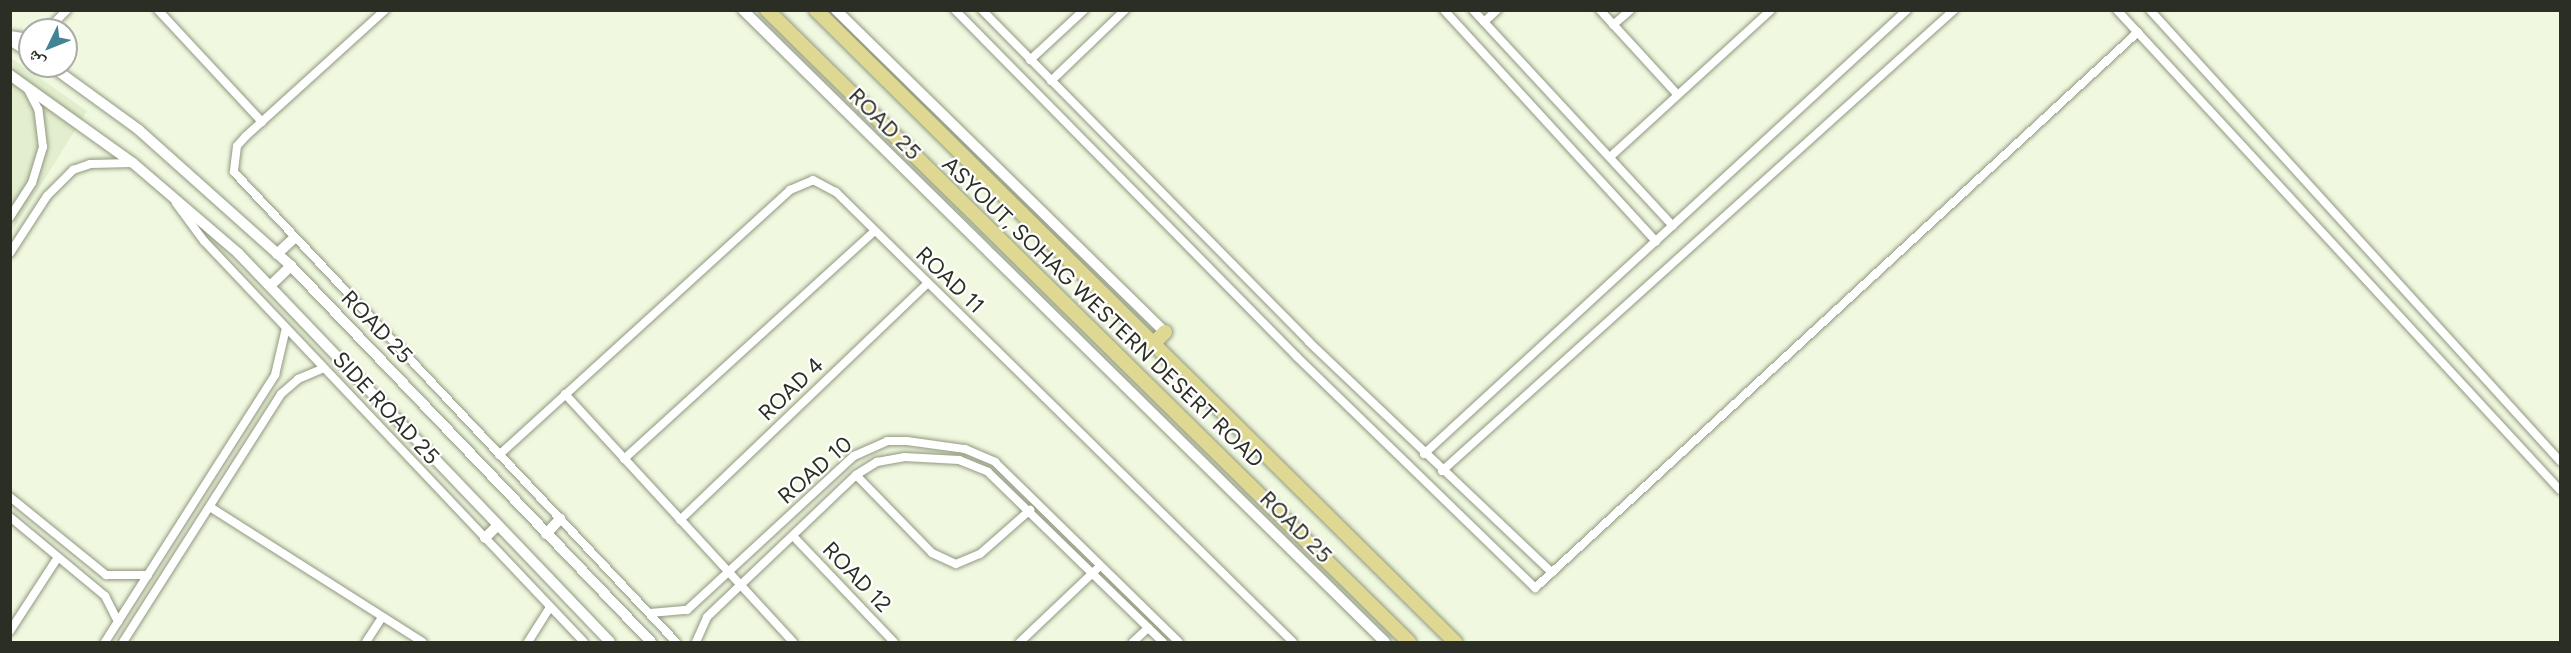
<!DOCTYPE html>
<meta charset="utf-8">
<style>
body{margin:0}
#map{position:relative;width:2571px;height:653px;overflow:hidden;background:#f0f9df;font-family:Figtree,"Noto Naskh Arabic",sans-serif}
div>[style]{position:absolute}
.built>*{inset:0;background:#e3eece}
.roads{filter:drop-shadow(0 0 2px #909880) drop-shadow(0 0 2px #909880)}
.minor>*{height:8px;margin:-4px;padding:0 4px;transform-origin:4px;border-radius:4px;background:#fff}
.tertiary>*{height:10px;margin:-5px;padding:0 5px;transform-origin:5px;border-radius:5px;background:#fff}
.primary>*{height:14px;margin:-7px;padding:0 7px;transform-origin:7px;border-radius:7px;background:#dfd892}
span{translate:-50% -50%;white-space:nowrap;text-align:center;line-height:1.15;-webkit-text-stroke:4.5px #fff;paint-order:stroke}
.street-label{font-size:22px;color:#2b2e24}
.frame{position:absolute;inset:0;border:12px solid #2b2e24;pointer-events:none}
.north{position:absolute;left:18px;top:18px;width:60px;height:60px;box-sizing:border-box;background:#fff;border:2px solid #aaaba7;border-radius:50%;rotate:227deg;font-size:16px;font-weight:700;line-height:24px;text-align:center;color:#2b2e24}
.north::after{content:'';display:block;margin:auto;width:21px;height:27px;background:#418495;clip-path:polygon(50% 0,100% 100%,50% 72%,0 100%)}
</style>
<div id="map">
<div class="built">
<div style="clip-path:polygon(11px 58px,87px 111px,11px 233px)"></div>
</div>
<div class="roads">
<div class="minor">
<div style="left:158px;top:10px;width:153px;rotate:47.1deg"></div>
<div style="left:385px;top:10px;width:188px;rotate:137.8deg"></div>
<div style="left:246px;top:136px;width:13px;rotate:132deg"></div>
<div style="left:237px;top:146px;width:26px;rotate:97deg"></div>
<div style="left:234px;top:172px;width:645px;rotate:46.76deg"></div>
<div style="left:955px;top:10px;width:487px;rotate:45.4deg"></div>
<div style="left:1297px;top:357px;width:332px;rotate:44.1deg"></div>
<div style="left:1535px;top:588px;width:820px;rotate:-42.68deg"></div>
<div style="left:982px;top:10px;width:466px;rotate:45.4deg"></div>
<div style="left:1309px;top:342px;width:335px;rotate:43.5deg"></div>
<div style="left:1444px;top:10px;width:314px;rotate:47.5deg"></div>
<div style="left:1473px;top:10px;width:294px;rotate:47.2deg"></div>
<div style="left:1600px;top:10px;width:115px;rotate:47.5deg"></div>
<div style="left:2117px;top:10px;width:653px;rotate:47.3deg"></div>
<div style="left:2150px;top:10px;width:610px;rotate:47.73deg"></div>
<div style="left:1484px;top:22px;width:18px;rotate:-43deg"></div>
<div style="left:1613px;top:25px;width:23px;rotate:-41deg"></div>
<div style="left:47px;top:30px;width:28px;rotate:-45deg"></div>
<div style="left:10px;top:35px;width:20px;rotate:9deg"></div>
<div style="left:1030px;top:60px;width:74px;rotate:-42.8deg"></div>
<div style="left:1051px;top:81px;width:103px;rotate:-43.8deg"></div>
<div style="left:1610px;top:157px;width:218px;rotate:-42.4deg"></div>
<div style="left:176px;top:203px;width:47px;rotate:53.6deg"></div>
<div style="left:204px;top:241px;width:552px;rotate:46.54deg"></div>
<div style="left:10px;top:217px;width:40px;rotate:-57.1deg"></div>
<div style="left:32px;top:183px;width:38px;rotate:-73deg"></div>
<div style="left:43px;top:147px;width:38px;rotate:-97deg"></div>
<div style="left:38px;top:109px;width:25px;rotate:-117deg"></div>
<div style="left:10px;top:253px;width:68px;rotate:-57deg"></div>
<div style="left:47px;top:196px;width:37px;rotate:-45deg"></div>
<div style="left:73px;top:170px;width:18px;rotate:-19deg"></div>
<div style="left:90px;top:164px;width:43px;rotate:-1.3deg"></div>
<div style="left:565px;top:394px;width:337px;rotate:47.4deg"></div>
<div style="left:1424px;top:454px;width:656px;rotate:-42.59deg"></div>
<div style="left:499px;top:455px;width:394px;rotate:-42.3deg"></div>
<div style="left:790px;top:190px;width:25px;rotate:-23deg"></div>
<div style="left:813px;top:180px;width:26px;rotate:28deg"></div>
<div style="left:836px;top:192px;width:641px;rotate:44.56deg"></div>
<div style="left:624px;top:459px;width:339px;rotate:-42.3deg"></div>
<div style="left:1442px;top:471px;width:689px;rotate:-42deg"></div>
<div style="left:856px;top:475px;width:109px;rotate:45.7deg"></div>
<div style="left:932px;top:553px;width:26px;rotate:25deg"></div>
<div style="left:956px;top:564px;width:26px;rotate:-23deg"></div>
<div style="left:980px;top:554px;width:67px;rotate:-41.3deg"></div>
<div style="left:10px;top:497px;width:124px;rotate:39.1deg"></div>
<div style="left:106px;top:575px;width:42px"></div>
<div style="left:210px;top:507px;width:252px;rotate:32.4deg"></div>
<div style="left:10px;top:517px;width:124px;rotate:39.7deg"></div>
<div style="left:105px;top:596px;width:29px;rotate:63deg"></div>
<div style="left:680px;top:520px;width:342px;rotate:-43.7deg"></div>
<div style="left:793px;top:536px;width:146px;rotate:46.4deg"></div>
<div style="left:650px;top:613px;width:37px;rotate:-5deg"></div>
<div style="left:687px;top:610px;width:227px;rotate:-42.7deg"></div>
<div style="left:854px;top:456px;width:36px;rotate:-24deg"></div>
<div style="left:887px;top:441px;width:20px"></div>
<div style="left:907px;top:441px;width:59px;rotate:7.9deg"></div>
<div style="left:965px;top:449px;width:33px;rotate:23deg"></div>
<div style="left:995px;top:462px;width:257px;rotate:44.4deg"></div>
<div style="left:10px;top:631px;width:88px;rotate:-57deg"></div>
<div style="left:105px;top:642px;width:317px;rotate:-57.5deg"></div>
<div style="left:275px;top:375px;width:48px;rotate:-76.8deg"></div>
<div style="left:123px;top:642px;width:294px;rotate:-57.5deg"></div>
<div style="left:281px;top:394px;width:23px;rotate:-41deg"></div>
<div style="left:298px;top:379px;width:28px;rotate:-23deg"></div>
<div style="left:366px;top:642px;width:30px;rotate:-57deg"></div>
<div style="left:528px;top:642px;width:41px;rotate:-57.8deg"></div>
<div style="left:696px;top:642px;width:27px;rotate:-66deg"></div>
<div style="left:707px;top:617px;width:206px;rotate:-43.6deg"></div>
<div style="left:856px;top:475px;width:25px;rotate:-32deg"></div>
<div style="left:877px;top:462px;width:27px;rotate:-10deg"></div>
<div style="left:904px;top:457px;width:55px;rotate:3.1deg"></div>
<div style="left:959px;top:460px;width:31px;rotate:22deg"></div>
<div style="left:988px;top:472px;width:244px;rotate:44.2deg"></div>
<div style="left:1020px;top:642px;width:105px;rotate:-43.5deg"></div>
<div style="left:1133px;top:642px;width:21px;rotate:-43deg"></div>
</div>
<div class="tertiary">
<div style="left:743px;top:10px;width:901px;rotate:44.55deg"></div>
<div style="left:836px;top:10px;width:460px;rotate:44.4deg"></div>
<div style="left:10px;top:40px;width:24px;rotate:33deg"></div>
<div style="left:51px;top:66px;width:109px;rotate:36deg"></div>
<div style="left:139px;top:130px;width:204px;rotate:41.8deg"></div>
<div style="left:291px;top:266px;width:521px;rotate:46.25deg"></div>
<div style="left:10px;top:75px;width:151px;rotate:35.6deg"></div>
<div style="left:133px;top:163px;width:138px;rotate:40.6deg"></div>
<div style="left:238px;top:253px;width:538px;rotate:46.28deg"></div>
<div style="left:277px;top:254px;width:22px;rotate:-43deg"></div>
<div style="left:271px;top:285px;width:28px;rotate:-44deg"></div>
<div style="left:546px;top:534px;width:21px;rotate:-47deg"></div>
<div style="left:485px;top:538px;width:18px;rotate:-45deg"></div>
</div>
<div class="primary">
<div style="left:767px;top:10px;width:901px;rotate:44.55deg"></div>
<div style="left:816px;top:10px;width:899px;rotate:44.68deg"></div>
<div style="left:1153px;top:344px;width:17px;rotate:-45deg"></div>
</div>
</div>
<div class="street-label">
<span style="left:885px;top:124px;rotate:45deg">ROAD 25</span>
<span style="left:950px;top:280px;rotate:44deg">ROAD 11</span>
<span style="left:1103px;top:312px;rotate:44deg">ASYOUT, SOHAG WESTERN DESERT ROAD</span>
<span style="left:377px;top:327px;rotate:46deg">ROAD 25</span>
<span style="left:791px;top:389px;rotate:-44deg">ROAD 4</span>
<span style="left:386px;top:408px;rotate:47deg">SIDE ROAD 25</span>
<span style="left:815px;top:470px;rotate:-41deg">ROAD 10</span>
<span style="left:1296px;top:527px;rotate:45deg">ROAD 25</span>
<span style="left:857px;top:577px;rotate:46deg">ROAD 12</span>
</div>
<div class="frame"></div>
<div class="north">ش</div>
</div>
